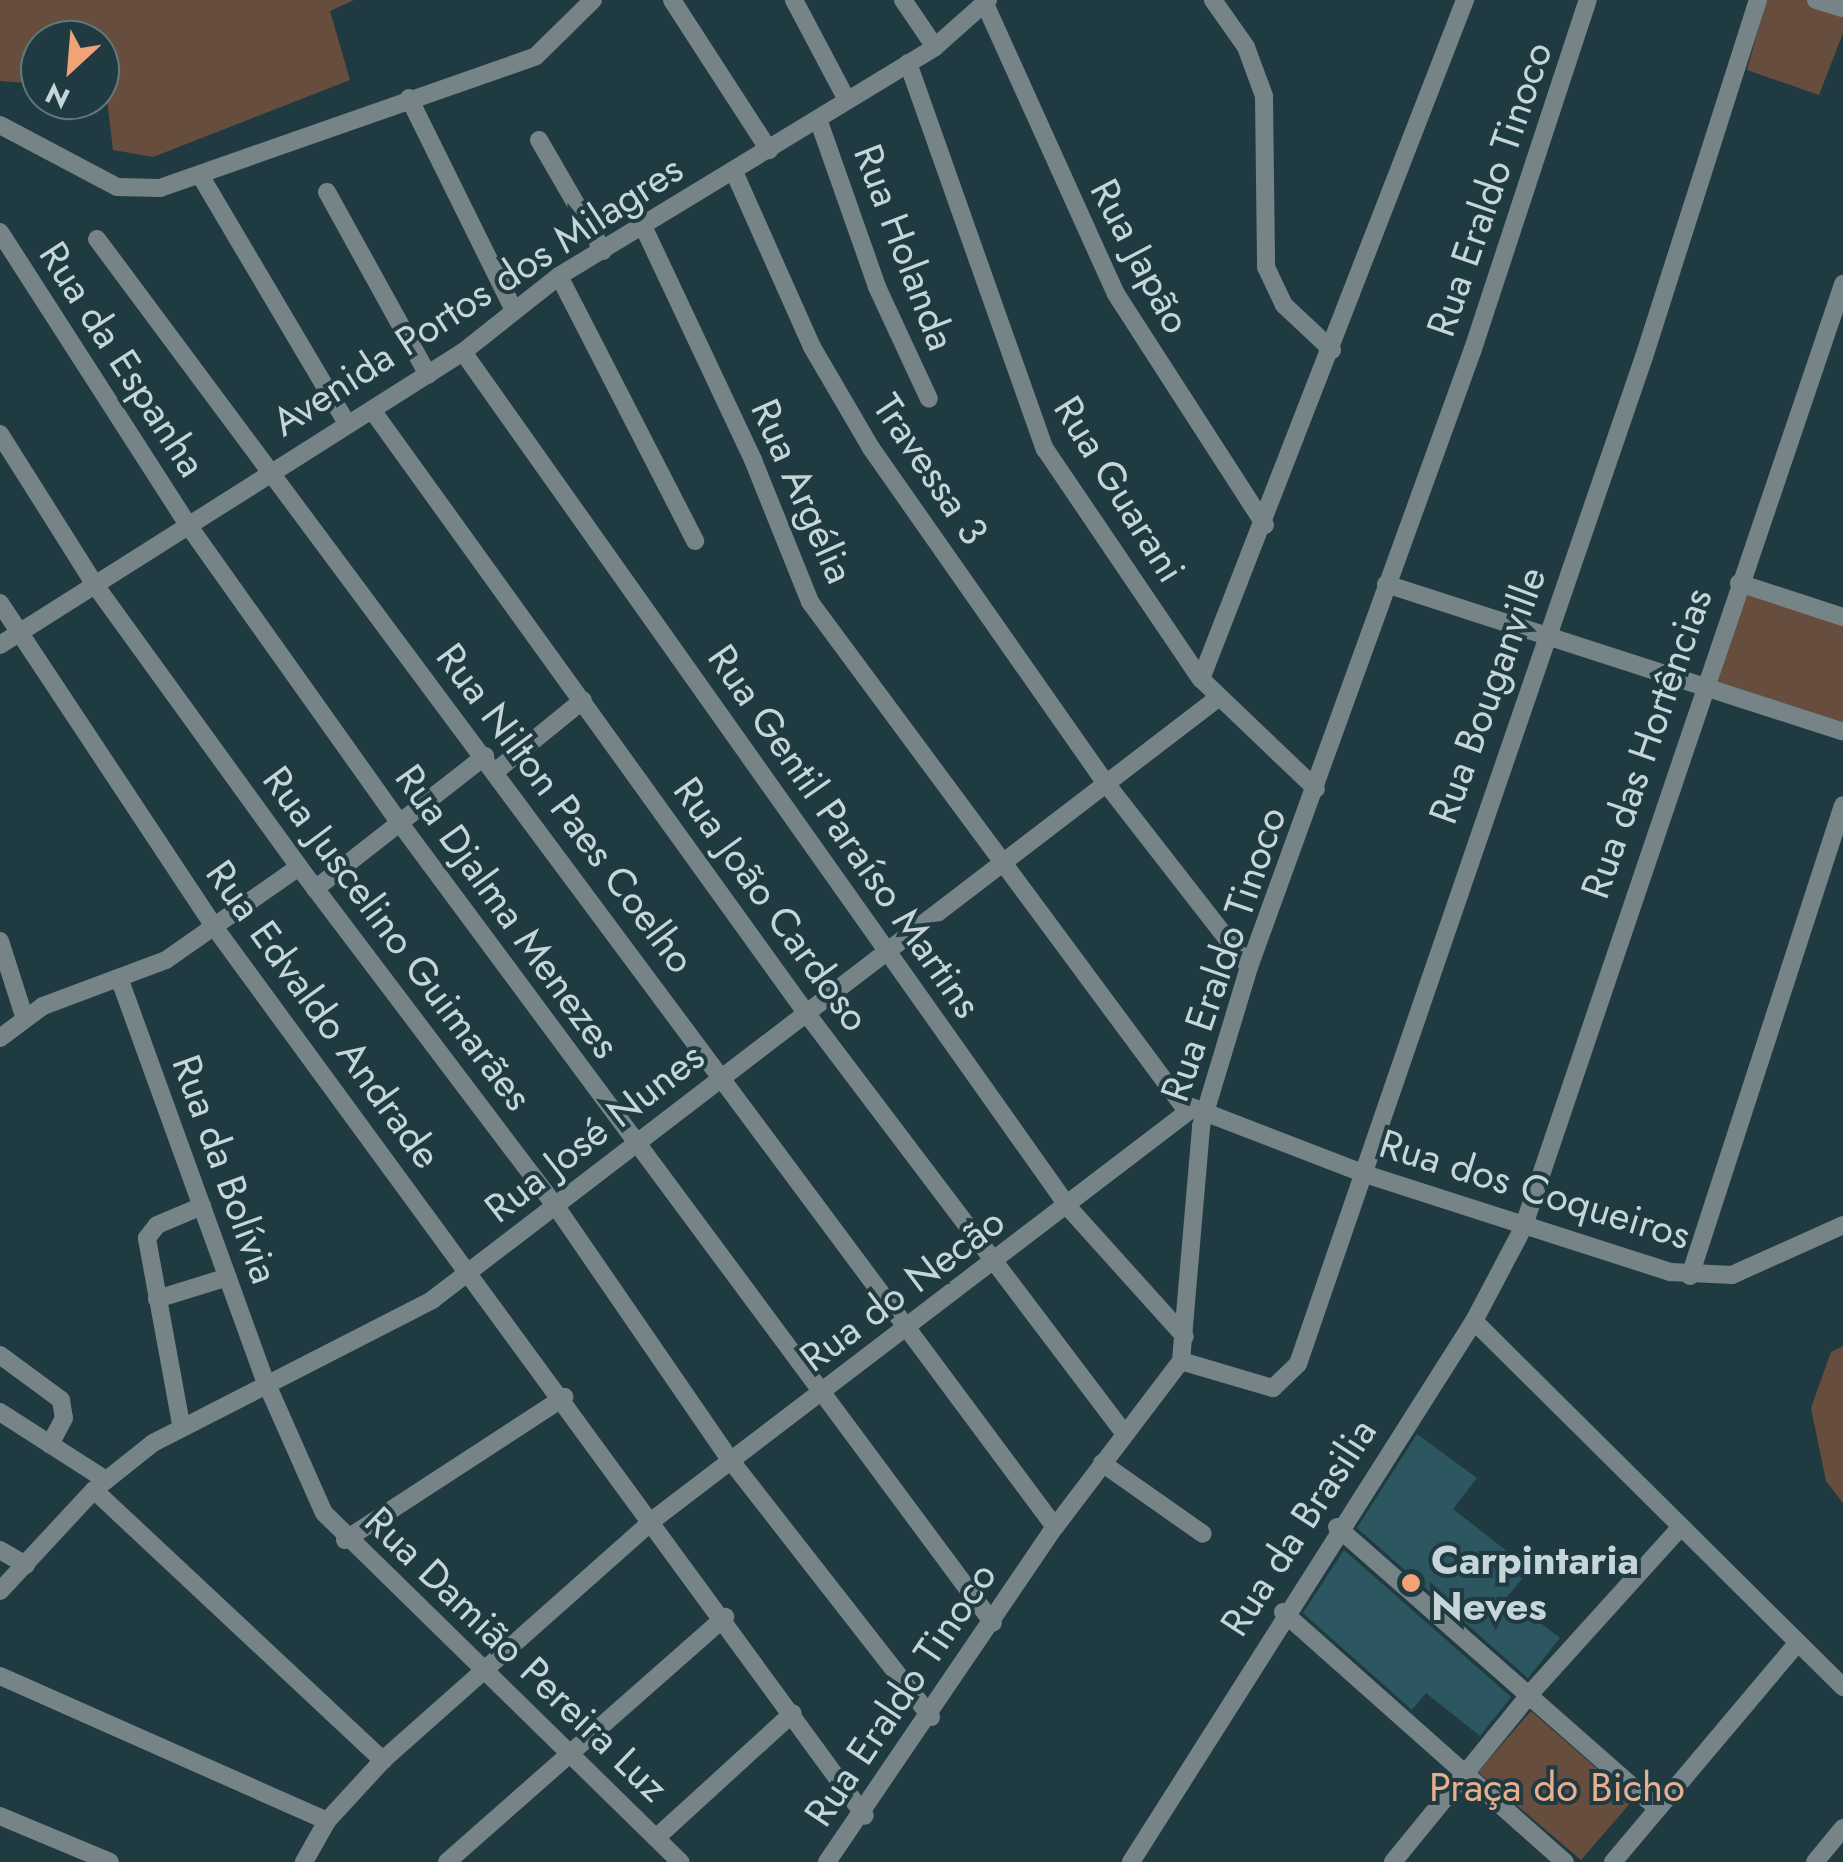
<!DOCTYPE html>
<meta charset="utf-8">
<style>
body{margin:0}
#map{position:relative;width:1843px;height:1862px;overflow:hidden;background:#203a41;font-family:Jost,sans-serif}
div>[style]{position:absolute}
.green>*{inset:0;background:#674d3e}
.building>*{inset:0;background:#2c5760}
.minor>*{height:18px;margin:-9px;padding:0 9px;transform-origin:9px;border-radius:9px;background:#778487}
.dots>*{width:28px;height:28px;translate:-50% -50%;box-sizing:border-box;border:5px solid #203a41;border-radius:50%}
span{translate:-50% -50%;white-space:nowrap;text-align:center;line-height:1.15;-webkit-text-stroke:8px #203a41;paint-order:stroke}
.street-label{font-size:40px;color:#c5d5d8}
.poi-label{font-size:40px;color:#c5d5d8;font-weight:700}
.left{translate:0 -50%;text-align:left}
.park-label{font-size:40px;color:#e8af8f}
.north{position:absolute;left:20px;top:20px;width:100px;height:100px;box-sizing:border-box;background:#203a41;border:2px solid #62787d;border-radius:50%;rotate:206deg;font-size:28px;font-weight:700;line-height:40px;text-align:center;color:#c5d5d8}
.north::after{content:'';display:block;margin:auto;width:35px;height:45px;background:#efa377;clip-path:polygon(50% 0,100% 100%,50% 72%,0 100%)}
</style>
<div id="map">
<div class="green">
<div style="clip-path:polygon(0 0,354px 0,330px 11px,350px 80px,153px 157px,113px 150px,100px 40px,40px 40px,40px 84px,0 81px)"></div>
<div style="clip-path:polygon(1766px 0,1843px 0,1843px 33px,1819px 95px,1747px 70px)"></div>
<div style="clip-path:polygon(1747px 591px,1843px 622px,1843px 723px,1718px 682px)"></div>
<div style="clip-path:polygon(1843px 1346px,1843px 1503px,1826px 1481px,1811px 1408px,1831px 1352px)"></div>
<div style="clip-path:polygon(1531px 1711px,1633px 1800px,1581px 1860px,1478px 1772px)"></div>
</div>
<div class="building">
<div style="clip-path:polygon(1417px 1434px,1477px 1478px,1453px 1509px,1530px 1569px,1507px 1597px,1560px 1638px,1528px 1678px,1357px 1528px)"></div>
<div style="clip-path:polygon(1344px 1550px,1511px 1697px,1480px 1736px,1426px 1693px,1412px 1710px,1303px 1613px)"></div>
</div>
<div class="minor">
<div style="left:672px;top:0;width:179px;rotate:57.1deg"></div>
<div style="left:794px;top:0;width:113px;rotate:62.1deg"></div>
<div style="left:903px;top:0;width:57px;rotate:55.8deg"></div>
<div style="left:1213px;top:0;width:57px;rotate:54.9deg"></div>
<div style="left:1246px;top:47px;width:52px;rotate:69.8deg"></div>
<div style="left:1264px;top:96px;width:171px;rotate:89.3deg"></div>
<div style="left:1266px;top:267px;width:42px;rotate:64.7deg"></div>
<div style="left:1284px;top:305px;width:66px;rotate:43.2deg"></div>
<div style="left:1816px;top:0;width:28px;rotate:17deg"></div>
<div style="left:985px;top:4px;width:318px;rotate:65.7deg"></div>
<div style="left:1116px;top:294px;width:275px;rotate:57.2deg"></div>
<div style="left:908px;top:63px;width:410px;rotate:70.5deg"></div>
<div style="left:1045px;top:449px;width:278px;rotate:55.9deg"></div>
<div style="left:1201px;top:679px;width:159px;rotate:43.7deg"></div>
<div style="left:409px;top:98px;width:237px;rotate:63.7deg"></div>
<div style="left:818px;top:119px;width:178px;rotate:70.6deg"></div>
<div style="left:877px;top:287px;width:123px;rotate:65.1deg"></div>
<div style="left:0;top:125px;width:132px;rotate:27.9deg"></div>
<div style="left:117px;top:187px;width:43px;rotate:1.3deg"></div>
<div style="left:160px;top:188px;width:398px;rotate:-19.3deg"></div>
<div style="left:536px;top:56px;width:80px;rotate:-44.5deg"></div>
<div style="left:539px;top:140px;width:128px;rotate:60deg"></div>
<div style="left:735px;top:174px;width:189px;rotate:66deg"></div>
<div style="left:812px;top:347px;width:117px;rotate:59.7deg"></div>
<div style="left:871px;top:448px;width:408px;rotate:55deg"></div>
<div style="left:1105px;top:782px;width:234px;rotate:52.1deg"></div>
<div style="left:200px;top:175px;width:289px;rotate:59.4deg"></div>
<div style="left:327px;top:192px;width:209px;rotate:61.1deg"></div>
<div style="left:643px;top:226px;width:259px;rotate:64.8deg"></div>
<div style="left:753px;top:460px;width:153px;rotate:68.1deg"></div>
<div style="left:810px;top:602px;width:623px;rotate:53.48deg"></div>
<div style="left:1181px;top:1103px;width:197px;rotate:21.1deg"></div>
<div style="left:1365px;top:1174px;width:321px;rotate:17.8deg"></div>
<div style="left:1671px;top:1272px;width:61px;rotate:2.8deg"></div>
<div style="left:1732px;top:1275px;width:122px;rotate:-24.2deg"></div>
<div style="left:0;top:232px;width:348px;rotate:57.3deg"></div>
<div style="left:188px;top:525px;width:364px;rotate:54.6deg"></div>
<div style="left:399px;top:822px;width:997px;rotate:53.44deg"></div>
<div style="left:97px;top:239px;width:1605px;rotate:53.36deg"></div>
<div style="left:559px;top:276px;width:298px;rotate:62.8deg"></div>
<div style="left:463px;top:352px;width:1049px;rotate:54.7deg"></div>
<div style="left:1069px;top:1208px;width:173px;rotate:48deg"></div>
<div style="left:372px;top:410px;width:744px;rotate:54.24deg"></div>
<div style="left:807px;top:1014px;width:525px;rotate:52.89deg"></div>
<div style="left:0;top:434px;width:178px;rotate:57.8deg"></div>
<div style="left:95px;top:585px;width:348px;rotate:54.1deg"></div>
<div style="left:299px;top:867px;width:424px;rotate:52.9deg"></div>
<div style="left:555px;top:1205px;width:311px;rotate:55.5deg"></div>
<div style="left:731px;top:1461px;width:325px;rotate:52deg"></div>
<div style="left:1739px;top:583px;width:109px;rotate:18.1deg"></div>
<div style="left:1386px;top:584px;width:480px;rotate:17.9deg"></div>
<div style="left:0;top:603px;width:390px;rotate:56.5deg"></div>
<div style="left:215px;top:928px;width:1100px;rotate:53.8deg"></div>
<div style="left:0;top:645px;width:548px;rotate:-32.33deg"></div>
<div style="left:463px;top:352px;width:122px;rotate:-38.4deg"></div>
<div style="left:559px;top:276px;width:440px;rotate:-31.3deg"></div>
<div style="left:935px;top:47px;width:71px;rotate:-41.6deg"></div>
<div style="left:1201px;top:679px;width:729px;rotate:-68.75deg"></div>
<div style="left:496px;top:771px;width:112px;rotate:-39.2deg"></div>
<div style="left:315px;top:889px;width:216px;rotate:-38deg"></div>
<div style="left:0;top:941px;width:79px;rotate:72.3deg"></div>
<div style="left:121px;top:983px;width:422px;rotate:70.1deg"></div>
<div style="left:265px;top:1380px;width:145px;rotate:66.1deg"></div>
<div style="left:324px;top:1513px;width:499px;rotate:44.4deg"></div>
<div style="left:0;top:1038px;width:54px;rotate:-36.7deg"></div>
<div style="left:43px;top:1006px;width:131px;rotate:-20.5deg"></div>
<div style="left:166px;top:960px;width:162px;rotate:-35deg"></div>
<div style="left:1690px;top:1276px;width:495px;rotate:-72deg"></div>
<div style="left:157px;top:1299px;width:74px;rotate:-17.2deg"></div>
<div style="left:1474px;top:1321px;width:520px;rotate:44.77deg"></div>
<div style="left:0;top:1355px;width:76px;rotate:36.4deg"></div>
<div style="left:61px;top:1400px;width:18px;rotate:81deg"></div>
<div style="left:64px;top:1418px;width:30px;rotate:118deg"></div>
<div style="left:1181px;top:1361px;width:96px;rotate:16.4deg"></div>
<div style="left:1273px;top:1388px;width:35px;rotate:-44deg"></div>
<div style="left:1298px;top:1364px;width:1065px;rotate:-71.04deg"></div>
<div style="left:1644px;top:357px;width:375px;rotate:-72.3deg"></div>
<div style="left:0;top:1412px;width:126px;rotate:32.7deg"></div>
<div style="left:181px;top:1424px;width:189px;rotate:-100.4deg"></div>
<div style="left:147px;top:1238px;width:16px;rotate:-52deg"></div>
<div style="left:157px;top:1225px;width:49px;rotate:-22.9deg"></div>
<div style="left:1102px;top:1463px;width:123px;rotate:35.1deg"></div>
<div style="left:94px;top:1490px;width:396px;rotate:43.1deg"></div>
<div style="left:1337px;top:1527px;width:427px;rotate:41.3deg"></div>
<div style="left:345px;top:1540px;width:262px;rotate:-33.1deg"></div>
<div style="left:0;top:1550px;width:30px;rotate:30deg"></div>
<div style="left:0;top:1591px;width:138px;rotate:-47.1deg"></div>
<div style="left:94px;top:1490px;width:75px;rotate:-38.5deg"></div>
<div style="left:153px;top:1443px;width:314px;rotate:-27.1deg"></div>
<div style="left:432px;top:1300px;width:990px;rotate:-37.45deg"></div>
<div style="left:1283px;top:1612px;width:377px;rotate:41.6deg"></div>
<div style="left:0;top:1676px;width:358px;rotate:23.9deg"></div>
<div style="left:0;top:1816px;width:119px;rotate:22.7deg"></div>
<div style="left:656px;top:1838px;width:185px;rotate:-42.4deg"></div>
<div style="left:304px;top:1862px;width:47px;rotate:-60.7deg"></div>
<div style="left:327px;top:1821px;width:83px;rotate:-47.4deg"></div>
<div style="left:383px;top:1760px;width:361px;rotate:-41.6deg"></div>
<div style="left:653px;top:1520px;width:676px;rotate:-37.36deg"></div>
<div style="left:447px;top:1862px;width:371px;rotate:-41.4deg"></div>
<div style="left:827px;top:1862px;width:405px;rotate:-55.8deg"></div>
<div style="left:1055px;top:1527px;width:208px;rotate:-52.8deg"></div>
<div style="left:1181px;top:1361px;width:236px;rotate:-85.1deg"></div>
<div style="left:1201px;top:1126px;width:166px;rotate:-73.2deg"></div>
<div style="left:1249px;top:967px;width:657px;rotate:-70.08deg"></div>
<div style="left:1473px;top:349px;width:367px;rotate:-71.8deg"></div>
<div style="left:1131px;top:1862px;width:641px;rotate:-57.62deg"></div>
<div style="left:1474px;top:1321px;width:105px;rotate:-62.2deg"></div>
<div style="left:1523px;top:1228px;width:997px;rotate:-71.27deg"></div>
<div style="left:1393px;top:1862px;width:215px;rotate:-50.8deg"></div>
<div style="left:1529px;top:1695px;width:227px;rotate:-47.9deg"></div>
<div style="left:1613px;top:1862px;width:287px;rotate:-49.9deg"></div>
<div style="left:1815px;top:1862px;width:44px;rotate:-50.5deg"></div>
</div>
<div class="dots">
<div style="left:1411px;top:1583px;background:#efa377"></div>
</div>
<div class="street-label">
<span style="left:1489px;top:189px;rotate:-71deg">Rua Eraldo Tinoco</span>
<span style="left:905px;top:247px;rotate:69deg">Rua Holanda</span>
<span style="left:1141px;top:256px;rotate:62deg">Rua Japão</span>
<span style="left:477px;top:295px;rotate:-33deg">Avenida Portos dos Milagres</span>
<span style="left:123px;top:359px;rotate:57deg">Rua da Espanha</span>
<span style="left:931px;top:469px;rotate:56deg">Travessa 3</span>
<span style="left:1120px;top:489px;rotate:58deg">Rua Guarani</span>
<span style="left:803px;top:491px;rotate:66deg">Rua Argélia</span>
<span style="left:1487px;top:695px;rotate:-70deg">Rua Bouganville</span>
<span style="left:1646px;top:743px;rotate:-71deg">Rua das Hortências</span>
<span style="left:566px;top:808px;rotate:53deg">Rua Nilton Paes Coelho</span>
<span style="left:845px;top:831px;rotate:55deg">Rua Gentil Paraíso Martins</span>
<span style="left:772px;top:904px;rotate:54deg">Rua João Cardoso</span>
<span style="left:508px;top:911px;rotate:54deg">Rua Djalma Menezes</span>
<span style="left:398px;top:938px;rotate:53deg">Rua Juscelino Guimarães</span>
<span style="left:1223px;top:954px;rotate:-71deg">Rua Eraldo Tinoco</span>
<span style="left:324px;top:1014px;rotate:54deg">Rua Edvaldo Andrade</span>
<span style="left:594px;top:1132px;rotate:-38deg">Rua José Nunes</span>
<span style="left:226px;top:1169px;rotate:70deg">Rua da Bolívia</span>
<span style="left:1535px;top:1189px;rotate:17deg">Rua dos Coqueiros</span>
<span style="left:902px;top:1289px;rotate:-37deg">Rua do Necão</span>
<span style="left:1298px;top:1527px;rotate:-57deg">Rua da Brasilia</span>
<span style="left:517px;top:1654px;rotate:44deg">Rua Damião Pereira Luz</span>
<span style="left:900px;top:1694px;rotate:-56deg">Rua Eraldo Tinoco</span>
</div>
<div class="poi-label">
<span class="left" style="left:1431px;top:1583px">Carpintaria<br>Neves</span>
</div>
<div class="park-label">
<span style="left:1557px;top:1787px">Praça do Bicho</span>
</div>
<div class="north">N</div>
</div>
